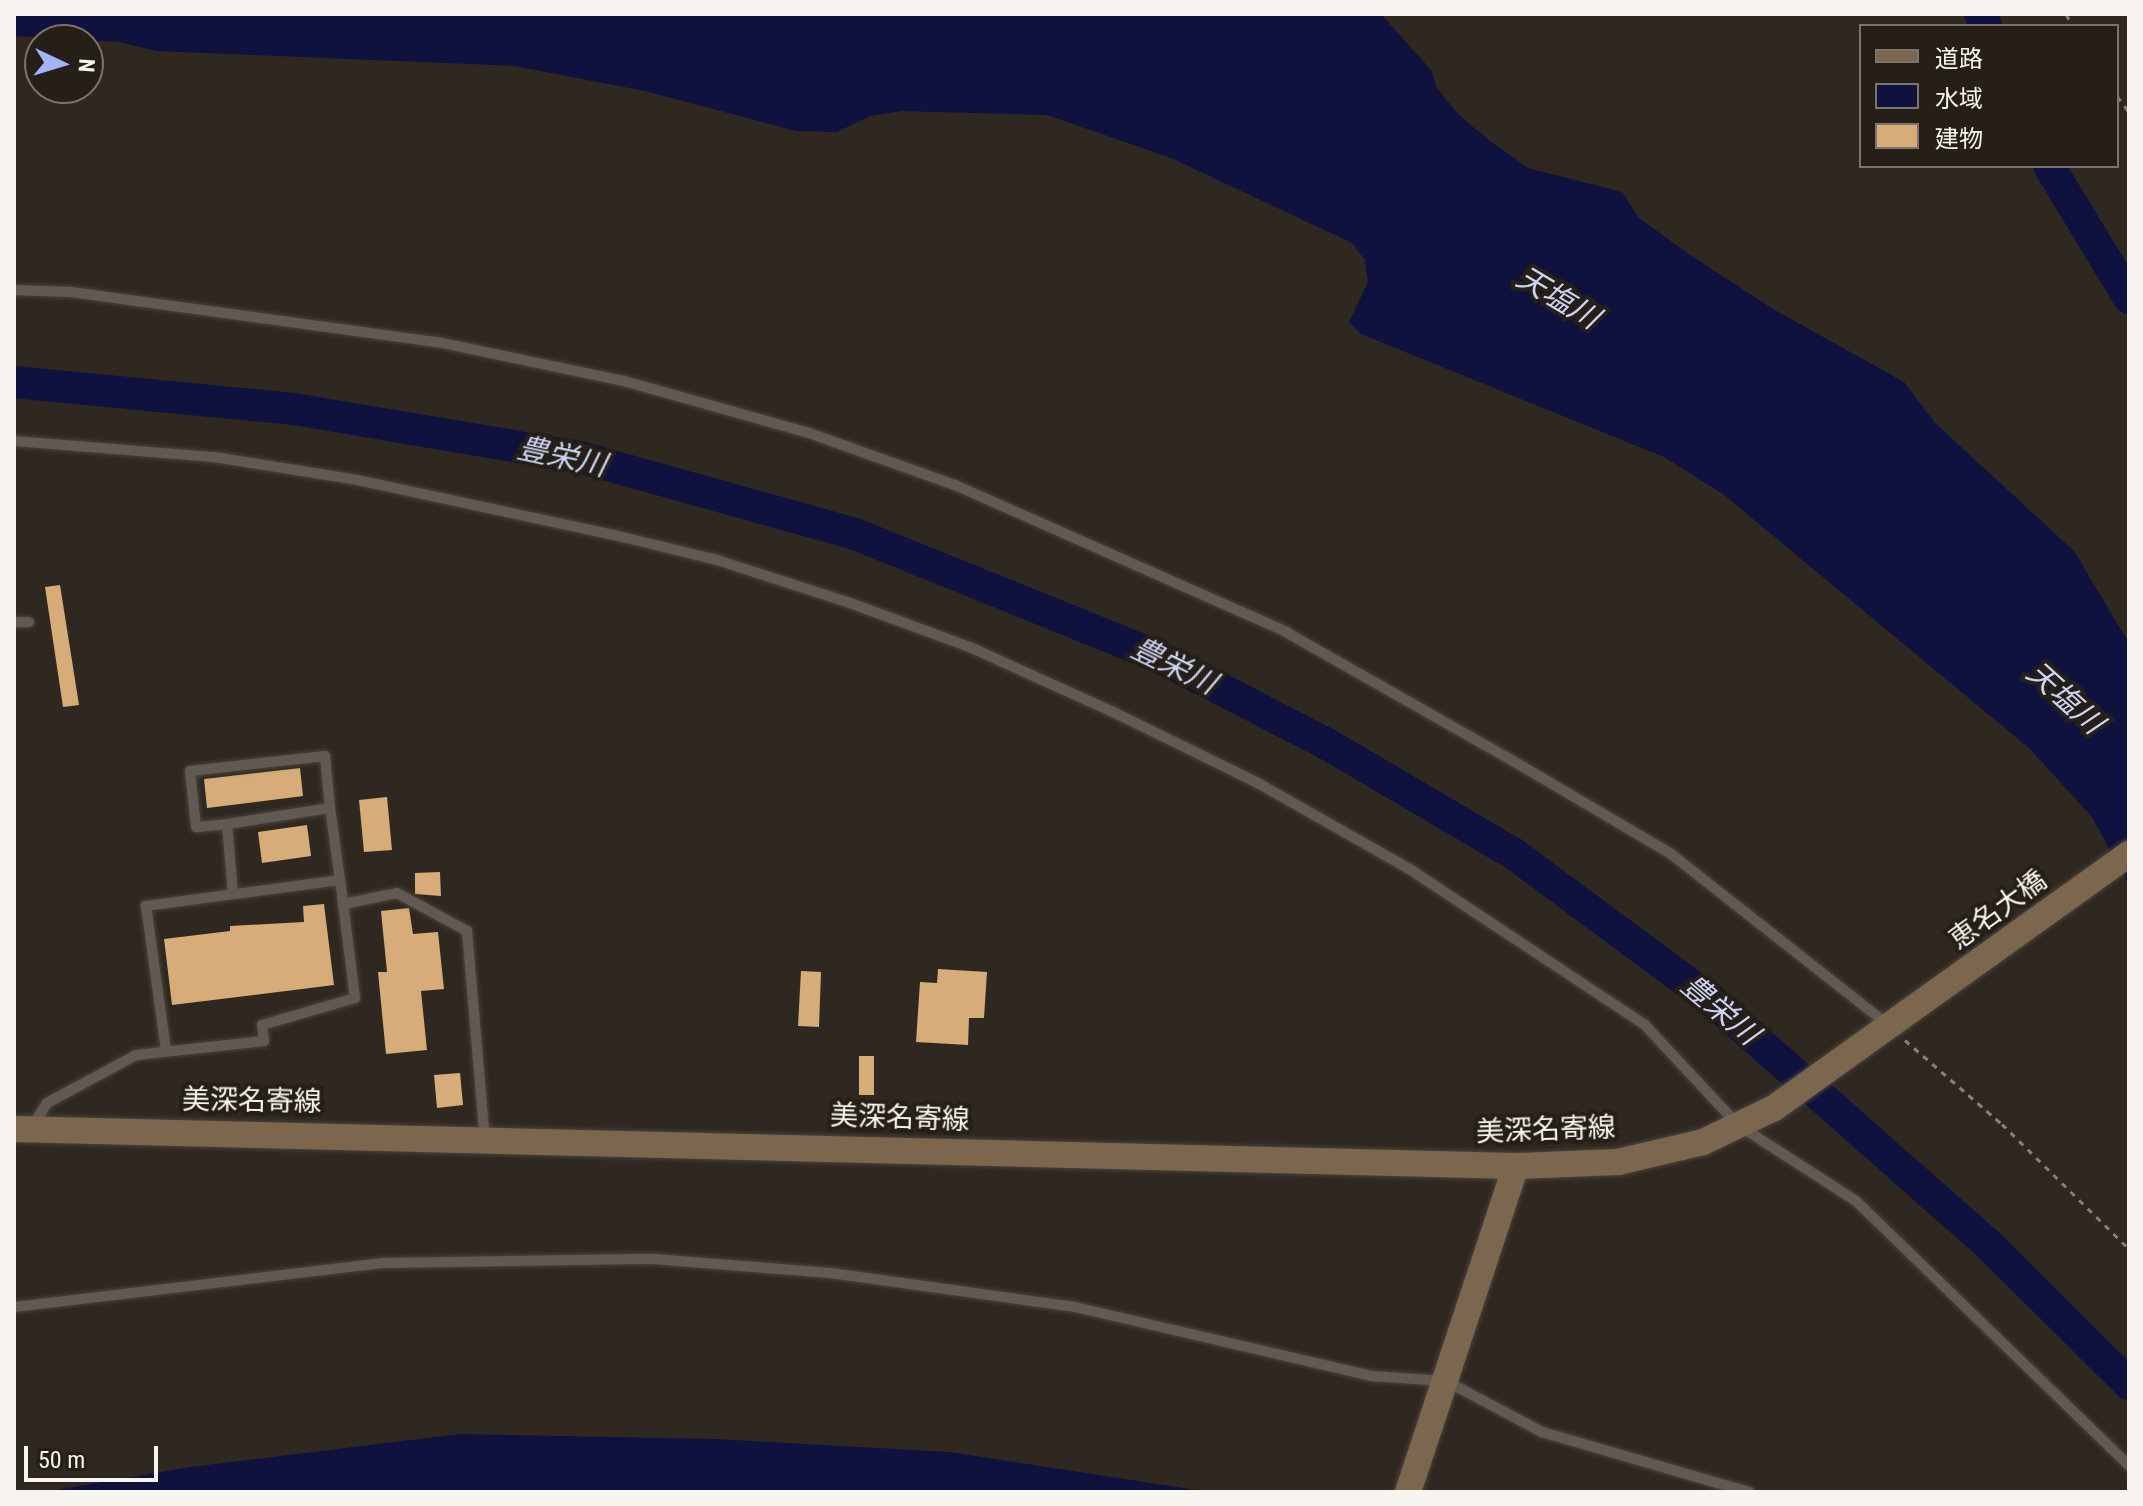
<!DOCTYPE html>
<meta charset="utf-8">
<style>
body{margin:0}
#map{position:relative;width:2143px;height:1506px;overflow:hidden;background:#2f2821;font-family:"Roboto Condensed","Noto Sans JP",sans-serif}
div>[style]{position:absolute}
.water>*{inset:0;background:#0f113f}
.river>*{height:32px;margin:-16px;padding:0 16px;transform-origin:16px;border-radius:16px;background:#0f113f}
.building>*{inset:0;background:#d8ac78}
.path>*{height:3px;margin-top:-1.5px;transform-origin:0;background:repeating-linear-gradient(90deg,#86807a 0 6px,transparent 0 12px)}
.roads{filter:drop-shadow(0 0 2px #48433c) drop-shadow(0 0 2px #48433c)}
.lane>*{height:10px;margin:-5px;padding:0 5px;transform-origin:5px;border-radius:5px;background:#625a52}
.secondary>*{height:26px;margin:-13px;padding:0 13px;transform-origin:13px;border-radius:13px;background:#7c674e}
span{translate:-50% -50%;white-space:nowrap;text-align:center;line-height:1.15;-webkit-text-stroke:8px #251f17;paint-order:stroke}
.street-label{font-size:28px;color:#f7f3ee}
.water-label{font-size:30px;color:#ccd4f5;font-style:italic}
.frame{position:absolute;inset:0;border:16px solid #f7f3ee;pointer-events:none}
.legend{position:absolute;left:1859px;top:24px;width:260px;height:144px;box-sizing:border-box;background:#251f17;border:2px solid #79746d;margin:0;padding:10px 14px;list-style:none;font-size:24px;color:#f7f3ee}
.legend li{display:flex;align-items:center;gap:16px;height:40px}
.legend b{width:40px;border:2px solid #79746d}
.north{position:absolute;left:24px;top:24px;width:80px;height:80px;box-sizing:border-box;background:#251f17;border:2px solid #79746d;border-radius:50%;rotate:94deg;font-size:22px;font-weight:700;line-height:32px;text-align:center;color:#f7f3ee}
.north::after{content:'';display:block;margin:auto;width:28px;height:36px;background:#a3b2fd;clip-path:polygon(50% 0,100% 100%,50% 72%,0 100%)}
.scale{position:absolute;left:24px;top:1446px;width:134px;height:36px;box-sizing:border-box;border:4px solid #f7f3ee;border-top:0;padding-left:10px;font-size:24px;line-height:28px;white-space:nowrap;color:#f7f3ee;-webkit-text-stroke:6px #251f17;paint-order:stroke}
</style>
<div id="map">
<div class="water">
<div style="clip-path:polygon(14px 14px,1381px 14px,1431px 70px,1437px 88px,1457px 113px,1490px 141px,1528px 168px,1622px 192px,1639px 218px,1686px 252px,1773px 309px,1904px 382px,1935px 423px,2074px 551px,2129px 643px,2129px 885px,2092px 817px,2030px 749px,1723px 494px,1664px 457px,1361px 334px,1349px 322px,1368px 282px,1365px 260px,1352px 243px,1171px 158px,1047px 115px,902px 111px,870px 116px,837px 132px,796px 131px,645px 91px,514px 66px,156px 51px,120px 42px,14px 36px)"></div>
<div style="clip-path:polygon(460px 1434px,716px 1439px,949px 1452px,1209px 1492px,45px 1492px,190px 1467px)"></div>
</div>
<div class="river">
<div style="left:1980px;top:14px;width:13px;rotate:63deg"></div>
<div style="left:2049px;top:166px;width:154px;rotate:58.8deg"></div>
<div style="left:14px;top:382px;width:281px;rotate:5.5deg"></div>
<div style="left:294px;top:409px;width:293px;rotate:9.6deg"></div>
<div style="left:583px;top:458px;width:282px;rotate:15.6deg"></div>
<div style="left:855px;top:534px;width:326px;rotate:22deg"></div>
<div style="left:1157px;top:656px;width:194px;rotate:27.4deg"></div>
<div style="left:1329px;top:745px;width:215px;rotate:30.5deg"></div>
<div style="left:1514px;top:854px;width:244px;rotate:36.5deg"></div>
<div style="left:1710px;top:999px;width:373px;rotate:41.4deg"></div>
<div style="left:1990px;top:1246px;width:196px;rotate:44.8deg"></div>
</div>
<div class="building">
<div style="clip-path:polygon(60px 585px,79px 705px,63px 707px,45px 587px)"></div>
<div style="clip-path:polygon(300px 768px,303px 796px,207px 808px,204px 779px)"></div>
<div style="clip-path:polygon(387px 797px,392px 850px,364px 852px,359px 800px)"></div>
<div style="clip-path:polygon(307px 825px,311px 856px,262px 863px,258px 832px)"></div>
<div style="clip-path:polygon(440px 872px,441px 896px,415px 894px,415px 873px)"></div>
<div style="clip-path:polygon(324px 904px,334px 985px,172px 1005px,164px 939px,230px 931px,230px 926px,304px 922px,303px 906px)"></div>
<div style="clip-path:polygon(409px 908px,413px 934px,438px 932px,444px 989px,421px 991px,427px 1050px,386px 1054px,378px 972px,387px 972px,381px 911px)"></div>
<div style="clip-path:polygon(938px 969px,987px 972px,984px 1018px,969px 1018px,968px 1045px,916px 1042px,920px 982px,937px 983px)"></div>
<div style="clip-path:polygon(801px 971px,821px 972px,819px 1027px,798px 1026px)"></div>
<div style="clip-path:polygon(859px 1056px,874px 1056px,874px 1095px,859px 1095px)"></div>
<div style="clip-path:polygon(460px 1073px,463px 1105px,437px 1108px,434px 1075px)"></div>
</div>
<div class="path">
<div style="left:2066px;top:14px;width:14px;rotate:60deg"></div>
<div style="left:2117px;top:96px;width:20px;rotate:53deg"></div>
<div style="left:1905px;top:1040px;width:128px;rotate:40.9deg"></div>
<div style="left:2002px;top:1124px;width:178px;rotate:44.5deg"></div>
</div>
<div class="roads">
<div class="lane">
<div style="left:14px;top:290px;width:57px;rotate:2deg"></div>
<div style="left:71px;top:292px;width:369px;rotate:7.8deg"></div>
<div style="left:437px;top:342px;width:191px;rotate:11.8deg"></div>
<div style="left:624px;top:381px;width:189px;rotate:15.7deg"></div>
<div style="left:806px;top:432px;width:158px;rotate:19.6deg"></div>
<div style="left:955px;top:485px;width:362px;rotate:23.9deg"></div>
<div style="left:1286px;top:632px;width:263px;rotate:29.6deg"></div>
<div style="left:1515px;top:762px;width:181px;rotate:30.5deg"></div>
<div style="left:1671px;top:854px;width:275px;rotate:38.2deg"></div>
<div style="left:14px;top:441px;width:201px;rotate:4.6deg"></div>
<div style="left:214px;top:457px;width:145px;rotate:9.1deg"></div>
<div style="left:357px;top:480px;width:263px;rotate:12.1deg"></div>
<div style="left:614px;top:535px;width:106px;rotate:13.6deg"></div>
<div style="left:717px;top:560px;width:140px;rotate:17.9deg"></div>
<div style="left:850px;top:603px;width:130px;rotate:20.2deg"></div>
<div style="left:972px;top:648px;width:155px;rotate:24.4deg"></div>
<div style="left:1113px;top:712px;width:161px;rotate:26.1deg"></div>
<div style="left:1258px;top:783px;width:176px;rotate:29.6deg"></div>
<div style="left:1411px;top:870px;width:281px;rotate:33.5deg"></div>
<div style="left:1645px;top:1025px;width:137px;rotate:47.1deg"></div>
<div style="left:1738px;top:1125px;width:140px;rotate:32.8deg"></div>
<div style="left:1856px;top:1201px;width:380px;rotate:44.1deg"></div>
<div style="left:14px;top:622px;width:15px"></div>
<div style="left:227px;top:824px;width:31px;rotate:174deg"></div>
<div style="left:196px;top:827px;width:56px;rotate:-96.1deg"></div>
<div style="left:190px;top:771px;width:136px;rotate:-6.3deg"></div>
<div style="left:325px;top:756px;width:52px;rotate:84.5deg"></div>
<div style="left:233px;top:894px;width:70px;rotate:-94.9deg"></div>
<div style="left:227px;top:824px;width:104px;rotate:-8.8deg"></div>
<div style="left:330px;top:808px;width:73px;rotate:82.1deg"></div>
<div style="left:343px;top:904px;width:55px;rotate:-11.5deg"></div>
<div style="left:397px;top:893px;width:80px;rotate:28.5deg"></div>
<div style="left:467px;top:931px;width:209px;rotate:85.1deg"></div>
<div style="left:32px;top:1127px;width:28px;rotate:-58deg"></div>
<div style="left:47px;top:1103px;width:101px;rotate:-28.3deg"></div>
<div style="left:136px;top:1055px;width:129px;rotate:-6.2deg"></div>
<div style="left:264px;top:1041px;width:16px;rotate:-97deg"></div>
<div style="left:262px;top:1025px;width:97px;rotate:-16.2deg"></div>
<div style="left:355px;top:998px;width:119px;rotate:-97.2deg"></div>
<div style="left:340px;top:880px;width:196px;rotate:172.4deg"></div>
<div style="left:146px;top:906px;width:145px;rotate:82.1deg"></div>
<div style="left:14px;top:1307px;width:374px;rotate:-6.8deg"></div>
<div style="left:385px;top:1263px;width:268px;rotate:-0.9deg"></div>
<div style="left:653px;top:1259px;width:178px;rotate:4.5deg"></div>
<div style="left:830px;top:1273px;width:247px;rotate:7.9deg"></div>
<div style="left:1075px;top:1307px;width:304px;rotate:13.1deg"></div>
<div style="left:1371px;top:1376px;width:75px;rotate:3.8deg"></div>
<div style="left:1446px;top:1381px;width:109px;rotate:28deg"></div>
<div style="left:1542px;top:1432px;width:216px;rotate:16.2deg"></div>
</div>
<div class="secondary">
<div style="left:14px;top:1129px;width:1502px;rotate:1.41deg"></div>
<div style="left:1516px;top:1166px;width:102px;rotate:-2.2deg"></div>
<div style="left:1618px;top:1162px;width:87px;rotate:-13.2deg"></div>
<div style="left:1703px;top:1142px;width:79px;rotate:-25.6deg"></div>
<div style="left:1774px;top:1108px;width:437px;rotate:-35.6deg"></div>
<div style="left:1408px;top:1492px;width:343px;rotate:-71.7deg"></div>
</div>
</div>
<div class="street-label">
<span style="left:1998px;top:910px;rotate:-36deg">恵名大橋</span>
<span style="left:252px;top:1101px;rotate:1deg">美深名寄線</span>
<span style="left:900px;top:1118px;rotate:2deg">美深名寄線</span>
<span style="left:1546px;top:1130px;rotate:-2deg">美深名寄線</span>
</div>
<div class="water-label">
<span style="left:1558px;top:298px;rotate:31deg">天塩川</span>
<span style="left:562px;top:457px;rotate:12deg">豊栄川</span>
<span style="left:1174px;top:666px;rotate:26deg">豊栄川</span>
<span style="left:2065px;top:698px;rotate:42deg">天塩川</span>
<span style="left:1720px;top:1010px;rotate:40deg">豊栄川</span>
</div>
<div class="frame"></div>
<ul class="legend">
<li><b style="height:10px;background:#7c674e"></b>道路</li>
<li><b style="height:22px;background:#0f113f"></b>水域</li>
<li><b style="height:22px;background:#d8ac78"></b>建物</li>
</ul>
<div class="north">N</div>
<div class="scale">50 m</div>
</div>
